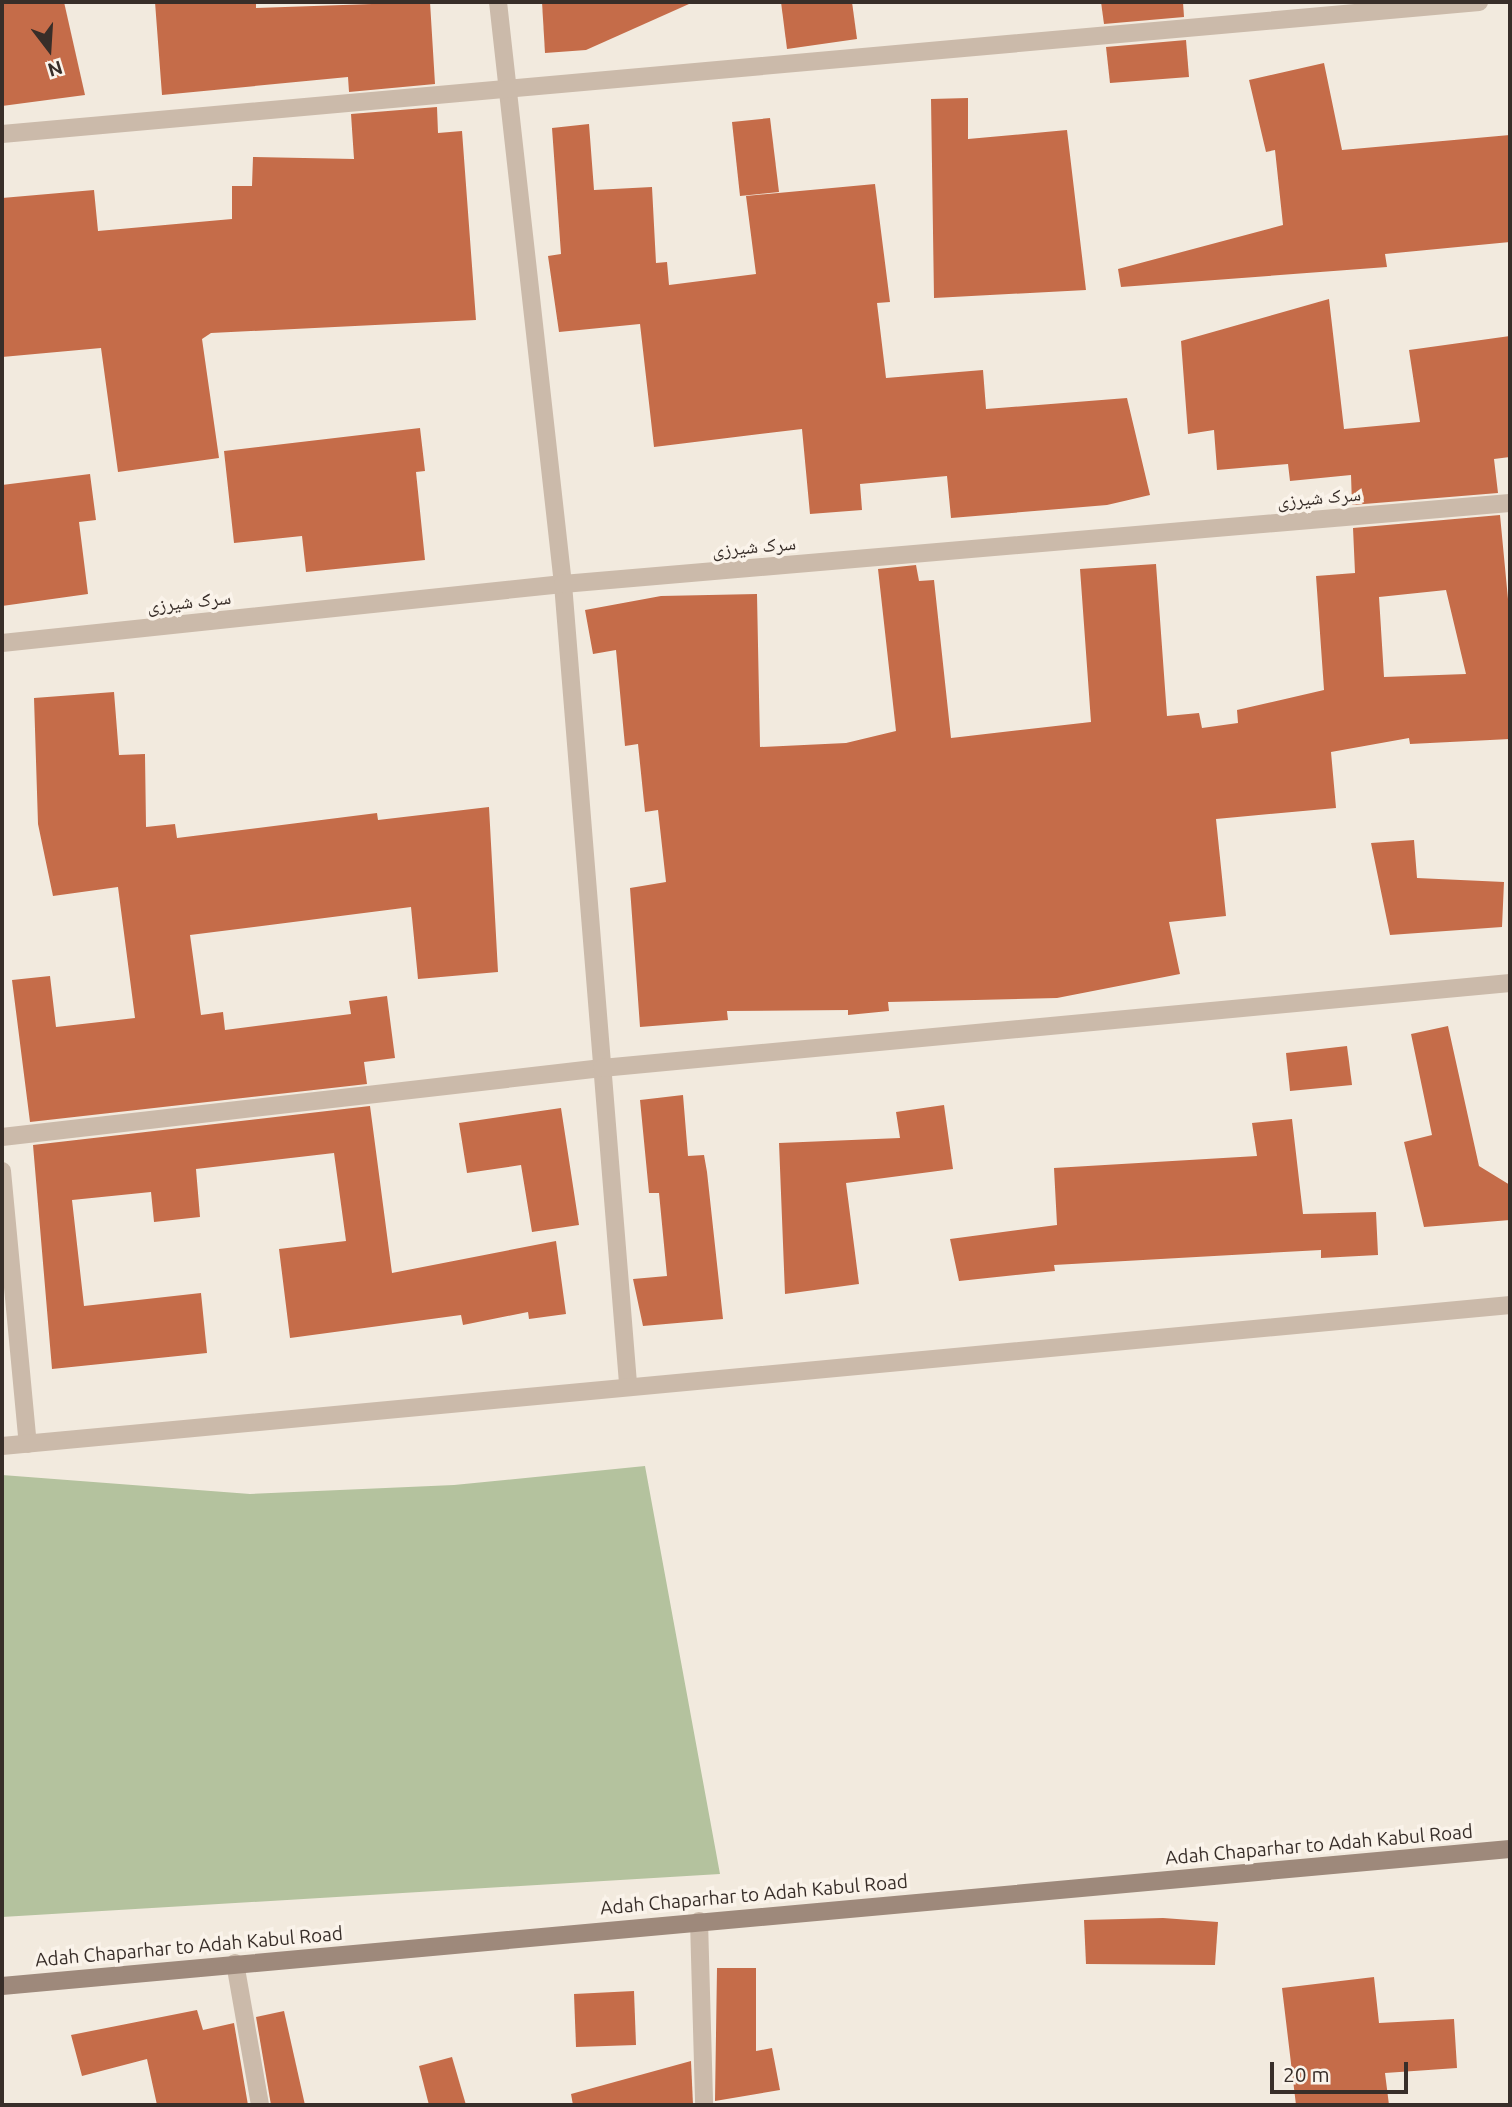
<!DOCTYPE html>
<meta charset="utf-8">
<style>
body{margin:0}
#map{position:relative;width:1512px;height:2107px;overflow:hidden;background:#f2eade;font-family:Ubuntu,"Noto Naskh Arabic",sans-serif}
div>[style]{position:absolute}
.green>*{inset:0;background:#b4c29e}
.building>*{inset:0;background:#c56c49}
.street>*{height:18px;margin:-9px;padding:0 9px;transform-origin:9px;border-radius:9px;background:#cbbaaa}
.secondary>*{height:18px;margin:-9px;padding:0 9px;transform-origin:9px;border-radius:9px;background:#9e897b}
span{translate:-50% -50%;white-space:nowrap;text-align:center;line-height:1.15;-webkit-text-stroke:7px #faf3ea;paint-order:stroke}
.street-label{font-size:19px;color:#382e29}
.frame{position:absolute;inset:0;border:4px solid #382e29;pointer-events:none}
.north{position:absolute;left:14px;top:14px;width:70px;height:70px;-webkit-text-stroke:5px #faf3ea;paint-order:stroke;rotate:163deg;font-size:19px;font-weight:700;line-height:28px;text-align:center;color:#382e29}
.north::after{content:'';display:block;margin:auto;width:24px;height:32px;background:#382e29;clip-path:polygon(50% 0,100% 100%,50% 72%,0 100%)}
.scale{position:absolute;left:1270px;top:2062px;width:138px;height:32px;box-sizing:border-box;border:4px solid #382e29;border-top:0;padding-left:9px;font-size:21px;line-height:24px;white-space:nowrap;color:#382e29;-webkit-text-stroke:5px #faf3ea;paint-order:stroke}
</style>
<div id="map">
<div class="green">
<div style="clip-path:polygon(645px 1466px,720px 1874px,2px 1917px,2px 1475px,250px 1494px,454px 1485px)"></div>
</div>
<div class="building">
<div style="clip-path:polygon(2px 2px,64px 2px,85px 95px,2px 106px)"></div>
<div style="clip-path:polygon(155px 2px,256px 2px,256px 8px,430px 2px,435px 84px,349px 92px,348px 77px,162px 95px)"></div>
<div style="clip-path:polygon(542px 2px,689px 2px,689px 4px,586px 50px,545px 53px)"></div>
<div style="clip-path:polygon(781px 2px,852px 2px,857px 39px,787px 49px)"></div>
<div style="clip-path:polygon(1101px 2px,1183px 2px,1184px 17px,1104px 24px)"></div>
<div style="clip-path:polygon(1186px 40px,1189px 77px,1110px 83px,1106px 47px)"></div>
<div style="clip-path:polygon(1324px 63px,1342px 150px,1510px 135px,1510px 242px,1385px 254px,1387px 267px,1121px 287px,1118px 269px,1283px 225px,1275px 150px,1266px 152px,1249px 80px)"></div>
<div style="clip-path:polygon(968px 98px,968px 139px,1067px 130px,1086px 290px,934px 298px,931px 99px)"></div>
<div style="clip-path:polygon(437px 107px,438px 133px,462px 131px,476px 320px,211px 333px,202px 339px,219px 458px,118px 472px,101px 348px,2px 357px,2px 198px,94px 190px,98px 231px,232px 219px,232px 186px,252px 186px,253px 157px,354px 159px,351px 114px)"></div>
<div style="clip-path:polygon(770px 118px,779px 192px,740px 196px,732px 122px)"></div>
<div style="clip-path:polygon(589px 124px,594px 190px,652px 187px,656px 263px,667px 262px,669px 285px,756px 274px,746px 196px,875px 184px,890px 302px,877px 303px,886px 378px,983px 370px,986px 409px,1127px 398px,1150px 495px,1107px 505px,951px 518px,947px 476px,860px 484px,862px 510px,810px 514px,802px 429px,654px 447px,640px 324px,559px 332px,548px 256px,561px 254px,552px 128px)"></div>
<div style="clip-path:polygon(1329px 299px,1344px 429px,1420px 422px,1409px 350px,1510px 336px,1510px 457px,1494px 459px,1498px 493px,1352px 505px,1351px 475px,1290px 481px,1288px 464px,1217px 470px,1214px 430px,1188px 434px,1181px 341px)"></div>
<div style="clip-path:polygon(420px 428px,425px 471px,416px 472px,425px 560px,306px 572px,302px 536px,234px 543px,224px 451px)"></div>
<div style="clip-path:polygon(90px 474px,96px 520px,79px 522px,88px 594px,2px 606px,2px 485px)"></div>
<div style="clip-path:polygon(evenodd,1500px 515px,1510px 620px,1510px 739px,1410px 744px,1409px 738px,1331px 752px,1336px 808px,1216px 819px,1226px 916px,1169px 922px,1180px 974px,1057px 998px,888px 1002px,889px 1011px,848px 1015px,848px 1010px,727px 1011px,728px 1020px,640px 1027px,630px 888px,666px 882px,658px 810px,645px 812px,638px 744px,625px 746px,616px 650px,593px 654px,585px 610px,661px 596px,757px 594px,760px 747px,846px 743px,896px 731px,878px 569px,916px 565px,919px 581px,934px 580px,951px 738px,1091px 722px,1080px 569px,1156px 564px,1167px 716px,1199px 713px,1202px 728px,1238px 723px,1237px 710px,1324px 690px,1316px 576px,1355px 573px,1353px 528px,1500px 515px,1446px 590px,1466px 674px,1384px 677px,1379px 597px,1446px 590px)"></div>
<div style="clip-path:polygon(114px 692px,119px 755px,145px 754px,146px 827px,175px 824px,177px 838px,377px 813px,378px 820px,489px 807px,498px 972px,418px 979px,411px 907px,190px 935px,201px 1015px,223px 1012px,225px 1030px,351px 1014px,349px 1001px,387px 996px,395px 1058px,364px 1062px,367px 1084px,30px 1122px,12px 980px,50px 976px,56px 1027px,135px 1018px,118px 887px,53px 896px,38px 824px,34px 698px)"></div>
<div style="clip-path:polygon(1414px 840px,1417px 878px,1504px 882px,1502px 927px,1390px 935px,1371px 843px)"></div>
<div style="clip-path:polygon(1448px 1026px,1479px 1166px,1510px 1185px,1510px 1220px,1424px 1227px,1404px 1142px,1432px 1135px,1411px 1034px)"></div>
<div style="clip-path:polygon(1347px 1046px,1352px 1085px,1290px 1091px,1286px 1053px)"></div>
<div style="clip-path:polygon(683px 1095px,688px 1156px,704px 1155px,707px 1172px,723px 1319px,643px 1326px,633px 1279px,667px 1276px,659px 1193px,649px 1193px,640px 1100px)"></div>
<div style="clip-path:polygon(944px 1105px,953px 1169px,846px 1183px,859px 1284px,785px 1294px,779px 1143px,900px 1138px,896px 1112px)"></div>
<div style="clip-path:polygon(370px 1106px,392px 1273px,556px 1241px,566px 1314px,529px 1319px,528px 1312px,463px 1325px,461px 1315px,290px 1338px,279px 1249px,346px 1241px,334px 1153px,196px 1169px,200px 1217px,154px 1222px,151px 1192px,72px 1200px,84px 1306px,201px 1293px,207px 1353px,52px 1369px,33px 1145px)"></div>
<div style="clip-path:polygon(561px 1108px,579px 1225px,532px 1232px,521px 1165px,467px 1173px,459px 1123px)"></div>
<div style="clip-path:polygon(1292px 1119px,1303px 1214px,1376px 1212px,1378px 1255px,1321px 1258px,1321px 1250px,1054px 1265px,1055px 1271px,959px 1281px,950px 1239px,1057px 1225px,1054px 1168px,1257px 1156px,1252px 1123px)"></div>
<div style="clip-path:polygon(1163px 1918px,1218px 1922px,1215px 1965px,1086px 1964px,1084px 1920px)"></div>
<div style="clip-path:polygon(717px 1968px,756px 1968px,756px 2051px,772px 2048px,780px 2090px,715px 2101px)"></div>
<div style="clip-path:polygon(1374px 1977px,1379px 2023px,1454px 2019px,1457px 2068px,1385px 2073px,1389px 2105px,1296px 2105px,1282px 1988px)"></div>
<div style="clip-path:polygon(634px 1991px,636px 2045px,576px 2047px,574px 1994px)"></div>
<div style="clip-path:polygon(197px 2010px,203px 2030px,234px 2023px,248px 2105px,157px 2105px,147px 2059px,82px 2076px,71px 2035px)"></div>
<div style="clip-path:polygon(284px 2011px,305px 2105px,271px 2105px,256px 2017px)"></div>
<div style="clip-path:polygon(452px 2057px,466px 2105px,429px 2105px,419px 2066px)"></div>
<div style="clip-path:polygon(691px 2061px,693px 2105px,573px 2105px,571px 2094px)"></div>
</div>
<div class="street">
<div style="left:498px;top:2px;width:586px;rotate:83.63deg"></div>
<div style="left:563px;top:584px;width:803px;rotate:85.35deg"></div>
<div style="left:2px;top:134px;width:1483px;rotate:-5.11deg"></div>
<div style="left:2px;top:643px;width:564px;rotate:-6deg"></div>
<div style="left:563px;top:584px;width:950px;rotate:-4.89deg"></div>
<div style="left:2px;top:1137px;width:604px;rotate:-6.56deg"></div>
<div style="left:602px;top:1068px;width:912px;rotate:-5.35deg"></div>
<div style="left:2px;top:1171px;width:274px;rotate:84.6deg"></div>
<div style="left:2px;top:1446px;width:1515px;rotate:-5.34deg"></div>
<div style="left:699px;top:1921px;width:184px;rotate:88.4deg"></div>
<div style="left:235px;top:1963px;width:144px;rotate:80deg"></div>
</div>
<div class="secondary">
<div style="left:2px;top:1986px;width:1514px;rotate:-5.19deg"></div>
</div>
<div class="street-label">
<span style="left:1319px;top:498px;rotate:-5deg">سرک شیرزی</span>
<span style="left:754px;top:547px;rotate:-5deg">سرک شیرزی</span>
<span style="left:189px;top:602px;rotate:-6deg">سرک شیرزی</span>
<span style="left:1319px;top:1845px;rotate:-5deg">Adah Chaparhar to Adah Kabul Road</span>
<span style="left:754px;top:1895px;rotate:-5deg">Adah Chaparhar to Adah Kabul Road</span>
<span style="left:189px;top:1947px;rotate:-5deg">Adah Chaparhar to Adah Kabul Road</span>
</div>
<div class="frame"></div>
<div class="north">N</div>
<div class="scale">20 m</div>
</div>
